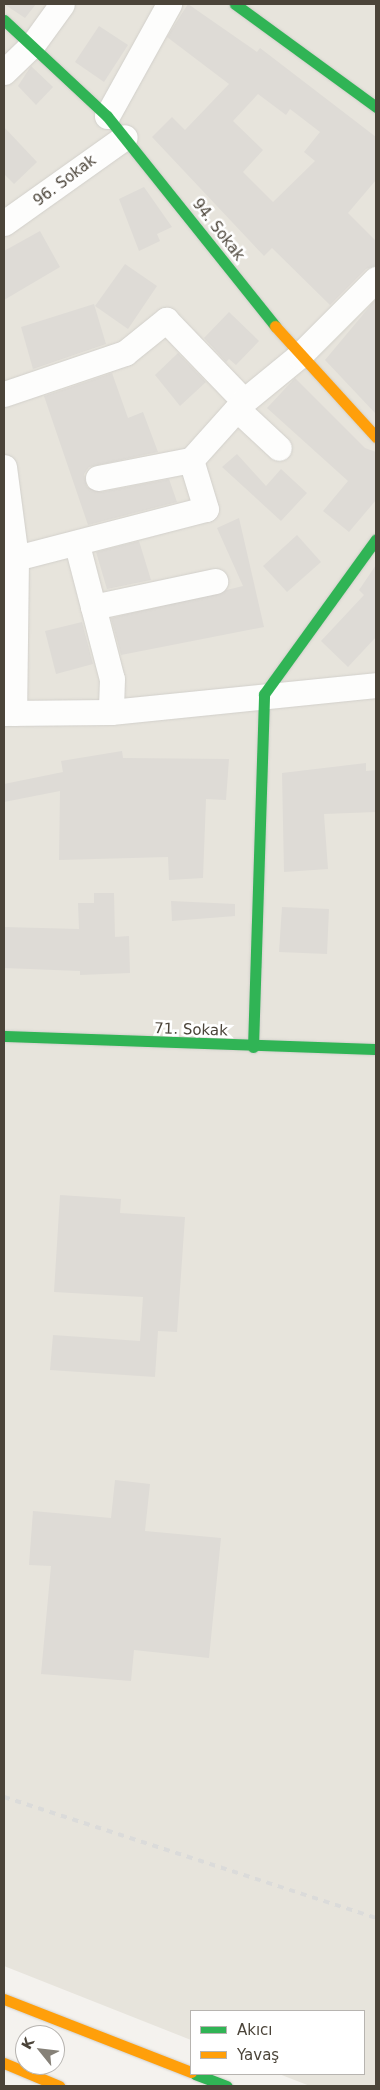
<!DOCTYPE html>
<meta charset="utf-8">
<style>
body{margin:0}
#map{position:relative;width:380px;height:2090px;overflow:hidden;background:#f4f2ee;font-family:"DejaVu Sans",sans-serif}
div>[style]{position:absolute}
.residential>*{inset:0;background:#e7e4dc}
.building>*{inset:0;background:#dedbd6}
.roads{filter:drop-shadow(0 0 1px #d2d0cb) drop-shadow(0 0 1px #d2d0cb)}
.street>*{height:25px;margin:-12.5px;padding:0 12.5px;transform-origin:12.5px;border-radius:12.5px;background:#fdfdfc}
.fast>*{height:11px;margin:-5.5px;padding:0 5.5px;transform-origin:5.5px;border-radius:5.5px;background:#30b455}
.slow>*{height:11px;margin:-5.5px;padding:0 5.5px;transform-origin:5.5px;border-radius:5.5px;background:#ff9f0a}
.rail>*{height:4px;margin-top:-2px;transform-origin:0;background:repeating-linear-gradient(90deg,#dbdbda 0 6px,transparent 0 12px)}
span{translate:-50% -50%;white-space:nowrap;text-align:center;line-height:1.15;-webkit-text-stroke:5px #fff;paint-order:stroke}
.street-label{font-size:15px;color:#4b4439}
.frame{position:absolute;inset:0;border:5px solid #4b4439;pointer-events:none}
.legend{position:absolute;left:190px;top:2010px;width:175px;height:65px;box-sizing:border-box;background:#fff;border:1px solid #b7b4b0;margin:0;padding:6px 9px;list-style:none;font-size:15px;color:#4b4439}
.legend li{display:flex;align-items:center;gap:10px;height:25px}
.legend b{width:25px;border:1px solid #b7b4b0}
.north{position:absolute;left:15px;top:2025px;width:50px;height:50px;box-sizing:border-box;background:#fff;border:1px solid #b7b4b0;border-radius:50%;rotate:299deg;font-size:14px;font-weight:700;line-height:20px;text-align:center;color:#4b4439}
.north::after{content:'';display:block;margin:auto;width:18px;height:22px;background:#868178;clip-path:polygon(50% 0,100% 100%,50% 72%,0 100%)}
</style>
<div id="map">
<div class="residential">
<div style="clip-path:polygon(4px 4px,376px 4px,376px 2086px,310px 2086px,279px 2074px,364px 2074px,364px 2011px,191px 2011px,191px 2040px,4px 1966px)"></div>
</div>
<div class="building">
<div style="clip-path:polygon(4px 4px,36px 4px,25px 18px)"></div>
<div style="clip-path:polygon(evenodd,188px 4px,257px 52px,260px 48px,376px 137px,376px 180px,348px 213px,376px 241px,376px 265px,366px 269px,330px 305px,272px 248px,264px 256px,152px 137px,172px 117px,185px 130px,229px 84px,167px 37px,188px 4px,258px 94px,286px 115px,290px 109px,320px 132px,304px 152px,315px 161px,273px 202px,243px 172px,263px 150px,233px 121px,258px 94px)"></div>
<div style="clip-path:polygon(99px 26px,128px 45px,104px 82px,75px 62px)"></div>
<div style="clip-path:polygon(31px 66px,53px 87px,36px 105px,18px 86px)"></div>
<div style="clip-path:polygon(4px 127px,37px 162px,14px 184px,4px 174px)"></div>
<div style="clip-path:polygon(144px 187px,172px 227px,157px 234px,160px 241px,139px 251px,119px 199px)"></div>
<div style="clip-path:polygon(40px 231px,60px 267px,4px 300px,4px 251px)"></div>
<div style="clip-path:polygon(125px 264px,157px 286px,128px 329px,95px 306px)"></div>
<div style="clip-path:polygon(376px 299px,376px 412px,375px 413px,325px 360px)"></div>
<div style="clip-path:polygon(94px 304px,106px 344px,33px 369px,21px 327px)"></div>
<div style="clip-path:polygon(229px 312px,259px 341px,236px 365px,229px 359px,226px 362px,204px 338px)"></div>
<div style="clip-path:polygon(178px 353px,206px 382px,180px 406px,155px 375px)"></div>
<div style="clip-path:polygon(112px 373px,128px 418px,143px 412px,158px 452px,89px 467px,84px 474px,87px 487px,101px 492px,169px 479px,177px 502px,88px 525px,44px 396px)"></div>
<div style="clip-path:polygon(295px 378px,365px 448px,376px 452px,376px 500px,349px 532px,323px 511px,348px 481px,267px 408px)"></div>
<div style="clip-path:polygon(237px 454px,266px 486px,281px 469px,307px 493px,281px 521px,222px 467px)"></div>
<div style="clip-path:polygon(239px 518px,264px 627px,121px 655px,111px 618px,243px 586px,217px 528px)"></div>
<div style="clip-path:polygon(297px 535px,321px 562px,287px 592px,263px 566px)"></div>
<div style="clip-path:polygon(139px 541px,151px 580px,107px 589px,96px 552px)"></div>
<div style="clip-path:polygon(376px 565px,376px 637px,348px 667px,321px 641px,364px 595px,359px 590px)"></div>
<div style="clip-path:polygon(82px 622px,93px 664px,56px 674px,45px 631px)"></div>
<div style="clip-path:polygon(122px 751px,123px 758px,229px 759px,226px 800px,206px 799px,203px 878px,169px 880px,168px 857px,59px 860px,60px 791px,4px 802px,4px 784px,63px 772px,61px 761px)"></div>
<div style="clip-path:polygon(366px 763px,366px 771px,376px 770px,376px 812px,324px 814px,328px 869px,284px 872px,282px 773px)"></div>
<div style="clip-path:polygon(94px 893px,114px 893px,115px 937px,129px 936px,130px 973px,80px 975px,80px 971px,4px 968px,4px 927px,79px 929px,78px 903px,94px 903px)"></div>
<div style="clip-path:polygon(171px 901px,235px 904px,235px 916px,172px 921px)"></div>
<div style="clip-path:polygon(282px 907px,329px 909px,327px 954px,279px 952px)"></div>
<div style="clip-path:polygon(60px 1195px,121px 1199px,120px 1213px,185px 1217px,177px 1332px,158px 1331px,155px 1377px,50px 1370px,53px 1335px,140px 1341px,143px 1297px,54px 1292px)"></div>
<div style="clip-path:polygon(115px 1480px,150px 1484px,145px 1531px,221px 1538px,209px 1658px,134px 1650px,131px 1681px,41px 1674px,51px 1566px,29px 1565px,33px 1511px,111px 1518px)"></div>
</div>
<div class="roads">
<div class="street">
<div style="left:4px;top:72px;width:40px;rotate:-44deg"></div>
<div style="left:33px;top:44px;width:49px;rotate:-54.1deg"></div>
<div style="left:107px;top:116px;width:128px;rotate:-61deg"></div>
<div style="left:4px;top:223px;width:148px;rotate:-35.4deg"></div>
<div style="left:4px;top:394px;width:128px;rotate:-18.7deg"></div>
<div style="left:125px;top:353px;width:53px;rotate:-38.8deg"></div>
<div style="left:166px;top:320px;width:112px;rotate:46.1deg"></div>
<div style="left:237px;top:409px;width:57px;rotate:42.9deg"></div>
<div style="left:4px;top:467px;width:92px;rotate:82.5deg"></div>
<div style="left:16px;top:558px;width:155px;rotate:90.7deg"></div>
<div style="left:98px;top:478px;width:95px;rotate:-11deg"></div>
<div style="left:191px;top:460px;width:79px;rotate:-48.1deg"></div>
<div style="left:244px;top:401px;width:71px;rotate:-39.3deg"></div>
<div style="left:299px;top:356px;width:109px;rotate:-45deg"></div>
<div style="left:77px;top:545px;width:138px;rotate:75.4deg"></div>
<div style="left:112px;top:679px;width:33px;rotate:92deg"></div>
<div style="left:16px;top:558px;width:196px;rotate:-14.5deg"></div>
<div style="left:206px;top:509px;width:51px;rotate:-107deg"></div>
<div style="left:93px;top:607px;width:125px;rotate:-12deg"></div>
<div style="left:4px;top:713px;width:107px;rotate:-0.5deg"></div>
<div style="left:111px;top:712px;width:266px;rotate:-5.8deg"></div>
</div>
<div class="fast">
<div style="left:235px;top:4px;width:175px;rotate:36.1deg"></div>
<div style="left:4px;top:20px;width:141px;rotate:43deg"></div>
<div style="left:107px;top:116px;width:269px;rotate:51.3deg"></div>
<div style="left:4px;top:1036px;width:372px;rotate:2deg"></div>
<div style="left:253px;top:1047px;width:353px;rotate:-88.2deg"></div>
<div style="left:264px;top:694px;width:191px;rotate:-54.1deg"></div>
<div style="left:195px;top:2074px;width:34px;rotate:21deg"></div>
</div>
<div class="slow">
<div style="left:275px;top:326px;width:150px;rotate:47.7deg"></div>
<div style="left:4px;top:1999px;width:201px;rotate:21.3deg"></div>
<div style="left:4px;top:2063px;width:60px;rotate:22.7deg"></div>
</div>
</div>
<div class="rail">
<div style="left:4px;top:1797px;width:391px;rotate:18deg"></div>
</div>
<div class="street-label">
<span style="left:65px;top:181px;rotate:-37deg">96. Sokak</span>
<span style="left:218px;top:230px;rotate:52deg">94. Sokak</span>
<span style="left:191px;top:1030px;rotate:2deg">71. Sokak</span>
</div>
<div class="frame"></div>
<ul class="legend">
<li><b style="height:6px;background:#30b455"></b>Akıcı</li>
<li><b style="height:6px;background:#ff9f0a"></b>Yavaş</li>
</ul>
<div class="north">K</div>
</div>
